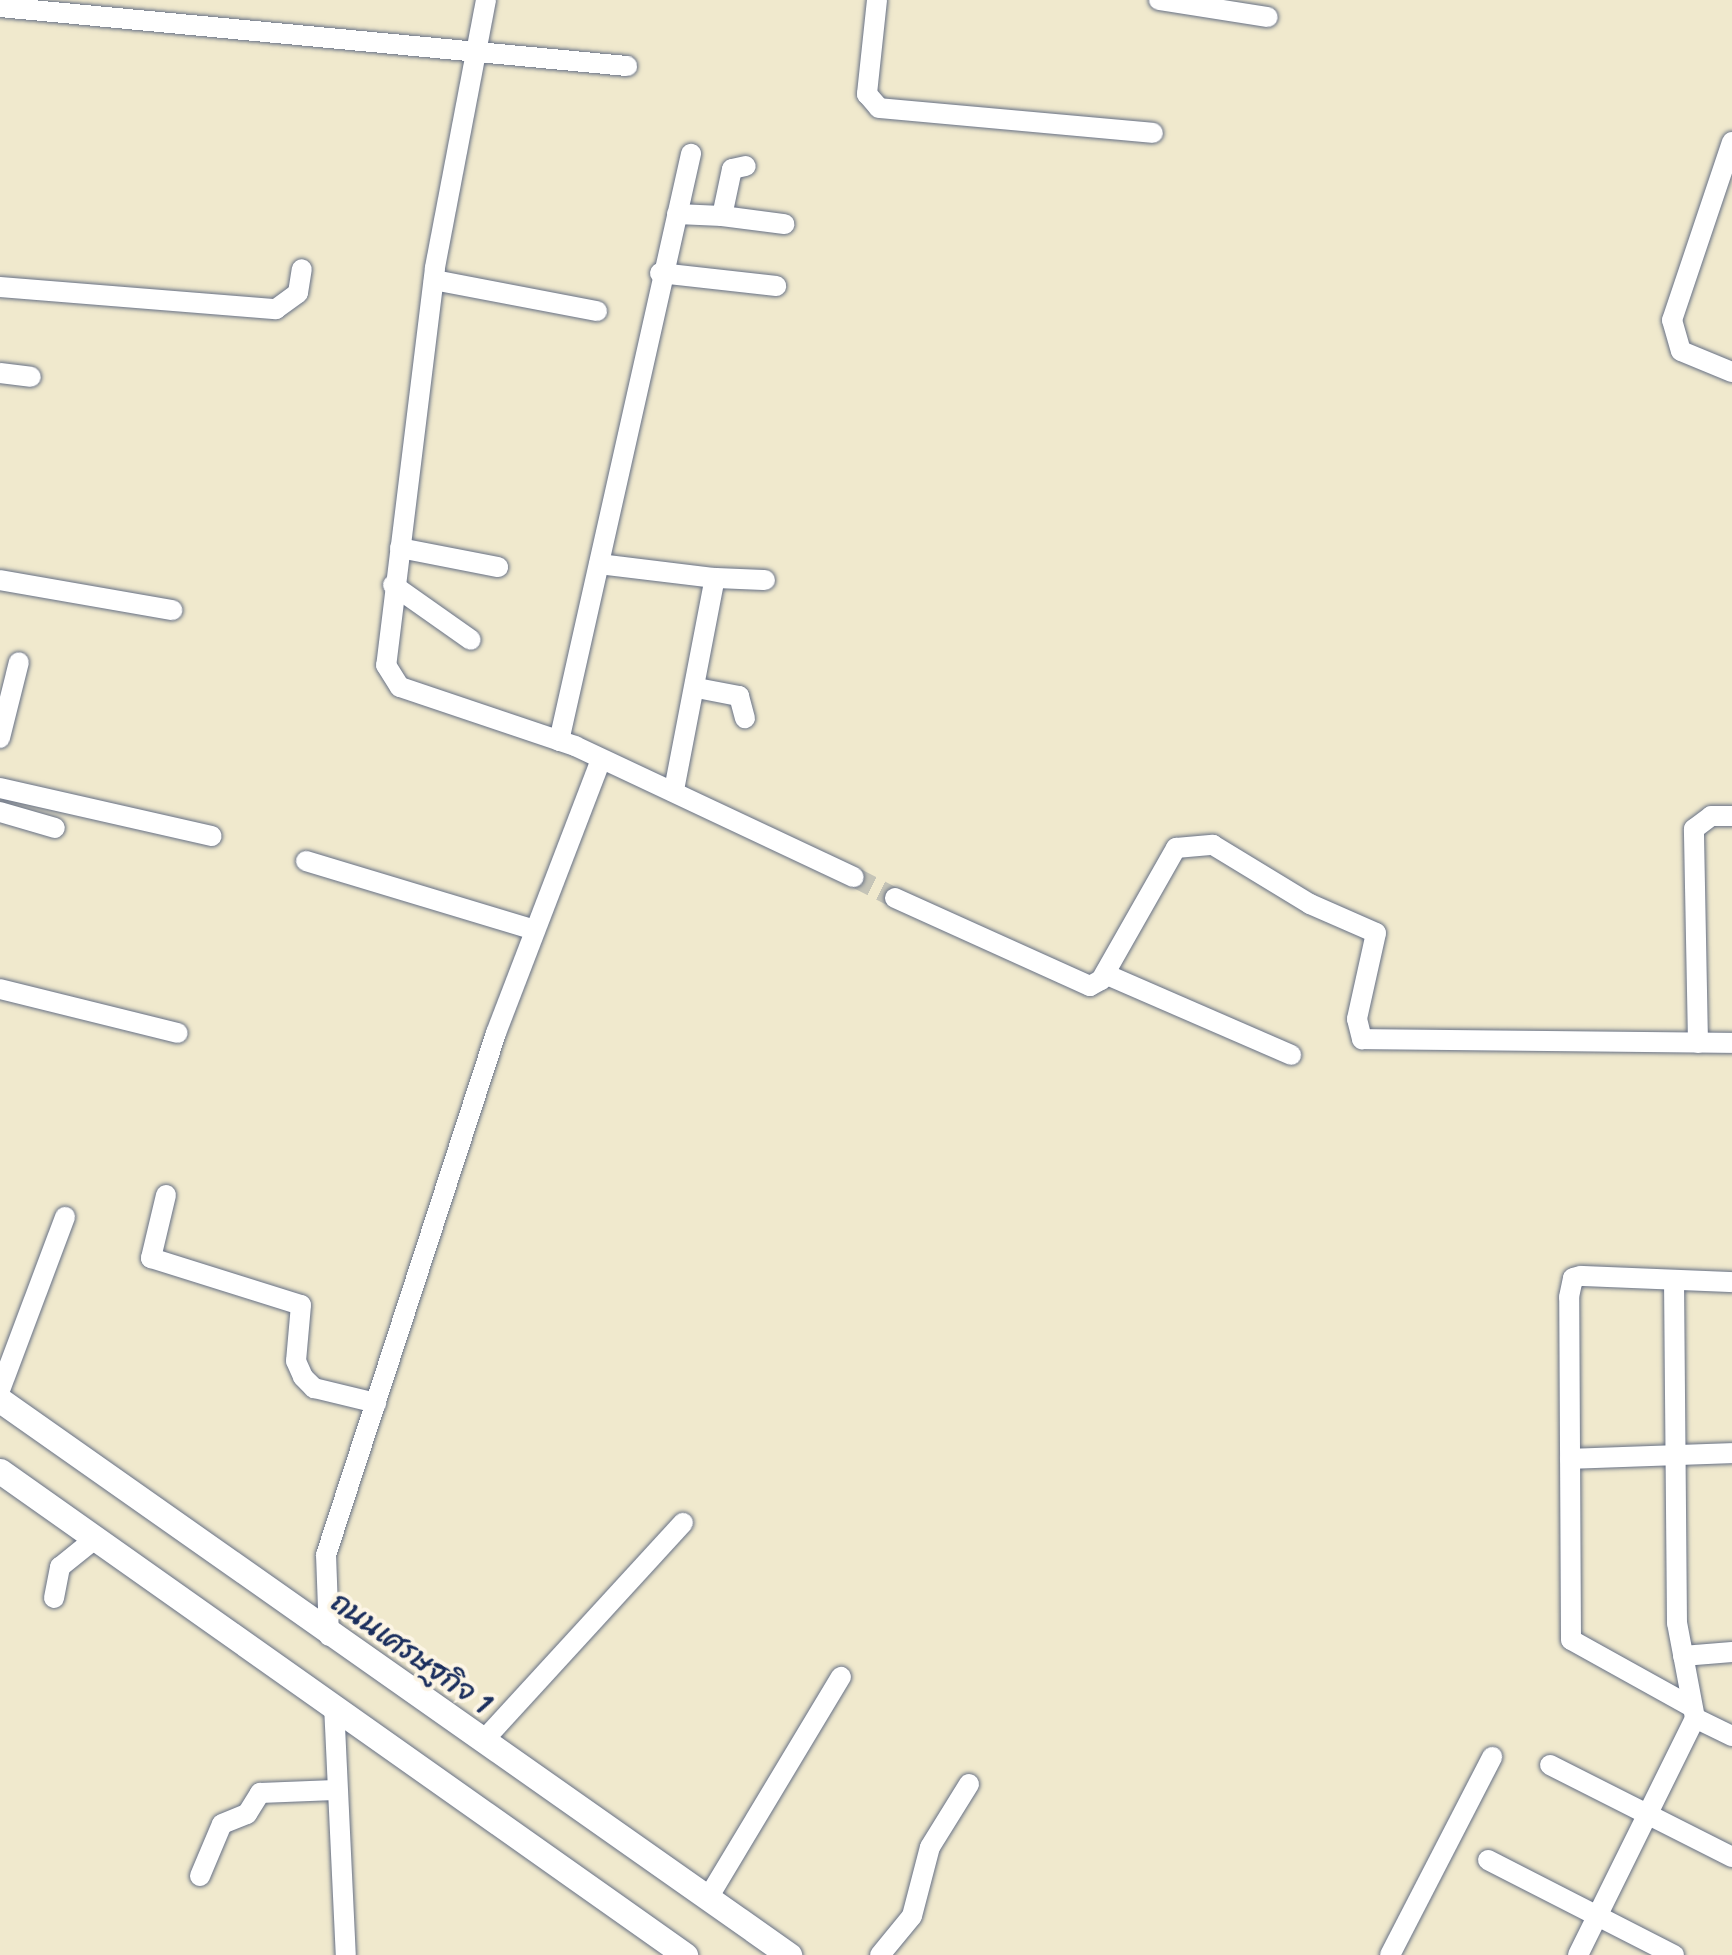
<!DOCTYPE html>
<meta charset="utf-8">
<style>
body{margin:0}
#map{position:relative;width:1732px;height:1955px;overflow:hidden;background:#f0e9cd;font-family:Sriracha,"Playpen Sans Thai",sans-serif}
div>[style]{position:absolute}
.minor-tunnel>*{height:20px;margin-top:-10px;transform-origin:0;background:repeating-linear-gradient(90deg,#c5c4b7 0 20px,transparent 0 30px)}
.roads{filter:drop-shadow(0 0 2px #667085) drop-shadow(0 0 2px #667085)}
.minor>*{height:20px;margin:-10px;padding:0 10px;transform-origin:10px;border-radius:10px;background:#fff}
.major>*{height:25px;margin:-12.5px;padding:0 12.5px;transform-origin:12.5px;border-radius:12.5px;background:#fff}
span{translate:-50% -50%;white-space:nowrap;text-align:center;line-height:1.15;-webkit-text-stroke:8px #fcf5e5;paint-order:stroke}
.street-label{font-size:30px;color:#1b2f5e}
</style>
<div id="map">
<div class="minor-tunnel">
<div style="left:854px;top:877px;width:46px;rotate:27.1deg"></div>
</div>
<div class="roads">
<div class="minor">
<div style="left:486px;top:0;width:273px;rotate:100.8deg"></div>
<div style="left:435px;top:268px;width:400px;rotate:97deg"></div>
<div style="left:386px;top:665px;width:26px;rotate:58deg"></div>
<div style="left:400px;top:687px;width:185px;rotate:18.6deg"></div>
<div style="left:575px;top:746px;width:308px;rotate:25.2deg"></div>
<div style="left:877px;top:0;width:95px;rotate:96.1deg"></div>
<div style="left:867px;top:94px;width:18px;rotate:49deg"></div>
<div style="left:879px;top:108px;width:275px;rotate:5.2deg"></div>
<div style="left:1159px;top:0;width:110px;rotate:8.9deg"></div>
<div style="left:0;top:7px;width:630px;rotate:5.38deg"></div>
<div style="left:1732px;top:142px;width:188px;rotate:108.6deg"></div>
<div style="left:1672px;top:320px;width:32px;rotate:74deg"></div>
<div style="left:1681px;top:351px;width:55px;rotate:22.4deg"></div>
<div style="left:677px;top:214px;width:45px;rotate:2.5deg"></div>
<div style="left:722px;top:216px;width:48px;rotate:-78deg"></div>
<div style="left:732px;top:169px;width:14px;rotate:-12deg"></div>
<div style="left:722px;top:216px;width:63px;rotate:7.4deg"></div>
<div style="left:660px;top:273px;width:117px;rotate:6.4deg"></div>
<div style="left:434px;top:280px;width:166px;rotate:10.8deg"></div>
<div style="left:0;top:287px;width:277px;rotate:4.6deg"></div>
<div style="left:276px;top:309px;width:27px;rotate:-36deg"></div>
<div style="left:298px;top:293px;width:24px;rotate:-81deg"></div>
<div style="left:0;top:373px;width:31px;rotate:7deg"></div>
<div style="left:400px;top:548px;width:100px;rotate:11deg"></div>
<div style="left:599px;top:564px;width:117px;rotate:6.9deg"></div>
<div style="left:0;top:580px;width:175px;rotate:9.9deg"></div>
<div style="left:393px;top:585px;width:95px;rotate:35.2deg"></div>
<div style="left:697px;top:688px;width:43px;rotate:10.8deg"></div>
<div style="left:739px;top:696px;width:23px;rotate:75deg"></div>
<div style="left:0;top:738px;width:78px;rotate:-76deg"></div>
<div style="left:559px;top:741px;width:602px;rotate:-77.33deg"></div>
<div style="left:0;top:788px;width:217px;rotate:12.8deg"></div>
<div style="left:674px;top:790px;width:216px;rotate:-79.1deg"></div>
<div style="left:715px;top:578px;width:50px;rotate:2.3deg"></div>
<div style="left:0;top:812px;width:57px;rotate:16.2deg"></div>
<div style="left:306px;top:861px;width:238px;rotate:16.8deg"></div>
<div style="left:895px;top:898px;width:214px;rotate:24.3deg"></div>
<div style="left:1090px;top:986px;width:13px;rotate:-29deg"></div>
<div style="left:1101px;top:980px;width:152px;rotate:-60.4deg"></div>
<div style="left:1176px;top:848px;width:37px;rotate:-5deg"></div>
<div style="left:1213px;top:845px;width:114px;rotate:31.3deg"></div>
<div style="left:1310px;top:904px;width:72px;rotate:23.7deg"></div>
<div style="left:1376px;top:933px;width:88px;rotate:102.5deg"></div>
<div style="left:1357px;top:1019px;width:21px;rotate:76deg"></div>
<div style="left:1362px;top:1039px;width:370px;rotate:0.6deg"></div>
<div style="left:1105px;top:974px;width:203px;rotate:23.5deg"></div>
<div style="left:0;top:989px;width:183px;rotate:13.9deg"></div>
<div style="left:1698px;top:1043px;width:214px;rotate:-91.1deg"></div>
<div style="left:1694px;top:829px;width:21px;rotate:-37deg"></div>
<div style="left:1711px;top:816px;width:21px"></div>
<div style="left:166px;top:1195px;width:65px;rotate:103.4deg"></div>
<div style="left:151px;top:1258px;width:157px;rotate:17.4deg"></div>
<div style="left:301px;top:1305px;width:56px;rotate:95.1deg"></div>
<div style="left:296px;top:1361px;width:17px;rotate:66deg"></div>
<div style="left:303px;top:1377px;width:16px;rotate:45deg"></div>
<div style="left:314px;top:1388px;width:64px;rotate:13.6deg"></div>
<div style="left:0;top:1390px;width:185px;rotate:-69.4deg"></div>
<div style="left:1570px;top:1459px;width:162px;rotate:-2.1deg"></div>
<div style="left:54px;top:1598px;width:32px;rotate:-79deg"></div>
<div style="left:60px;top:1567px;width:46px;rotate:-38.9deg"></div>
<div style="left:329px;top:1636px;width:81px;rotate:-92.1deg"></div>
<div style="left:326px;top:1555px;width:549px;rotate:-71.96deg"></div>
<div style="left:496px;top:1033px;width:293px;rotate:-69deg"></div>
<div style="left:1683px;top:1656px;width:49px;rotate:-4.7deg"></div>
<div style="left:334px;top:1705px;width:250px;rotate:87.3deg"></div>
<div style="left:1692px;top:1707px;width:138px;rotate:-151deg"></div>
<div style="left:1571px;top:1640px;width:343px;rotate:-90.3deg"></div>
<div style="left:1569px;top:1297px;width:19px;rotate:-78deg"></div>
<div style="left:1573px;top:1278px;width:8px;rotate:-14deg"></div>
<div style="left:1581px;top:1276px;width:151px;rotate:2.3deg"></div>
<div style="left:1695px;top:1718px;width:41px;rotate:25.9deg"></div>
<div style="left:483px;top:1741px;width:296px;rotate:-47.5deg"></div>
<div style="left:1550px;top:1765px;width:204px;rotate:26.8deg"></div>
<div style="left:1488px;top:1860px;width:209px;rotate:27.1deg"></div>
<div style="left:200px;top:1876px;width:56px;rotate:-67.1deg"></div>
<div style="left:222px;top:1824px;width:27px;rotate:-22deg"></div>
<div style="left:247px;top:1814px;width:25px;rotate:-58deg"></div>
<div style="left:260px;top:1793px;width:75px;rotate:-2.3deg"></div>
<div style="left:708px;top:1898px;width:258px;rotate:-59deg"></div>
<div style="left:880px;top:1955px;width:50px;rotate:-50.6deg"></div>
<div style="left:912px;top:1916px;width:71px;rotate:-75.4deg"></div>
<div style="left:930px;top:1847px;width:74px;rotate:-58.2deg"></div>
<div style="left:1390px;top:1955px;width:223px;rotate:-62.7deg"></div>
<div style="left:1578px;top:1955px;width:264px;rotate:-63.7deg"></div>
<div style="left:1695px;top:1718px;width:97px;rotate:-100.7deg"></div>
<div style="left:1677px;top:1623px;width:343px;rotate:-90.5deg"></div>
</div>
<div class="major">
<div style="left:0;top:1400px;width:965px;rotate:35.12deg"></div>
<div style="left:0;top:1471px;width:839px;rotate:35.24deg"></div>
</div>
</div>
<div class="street-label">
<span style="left:412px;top:1653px;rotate:35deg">ถนนเศรษฐกิจ 1</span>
</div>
</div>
